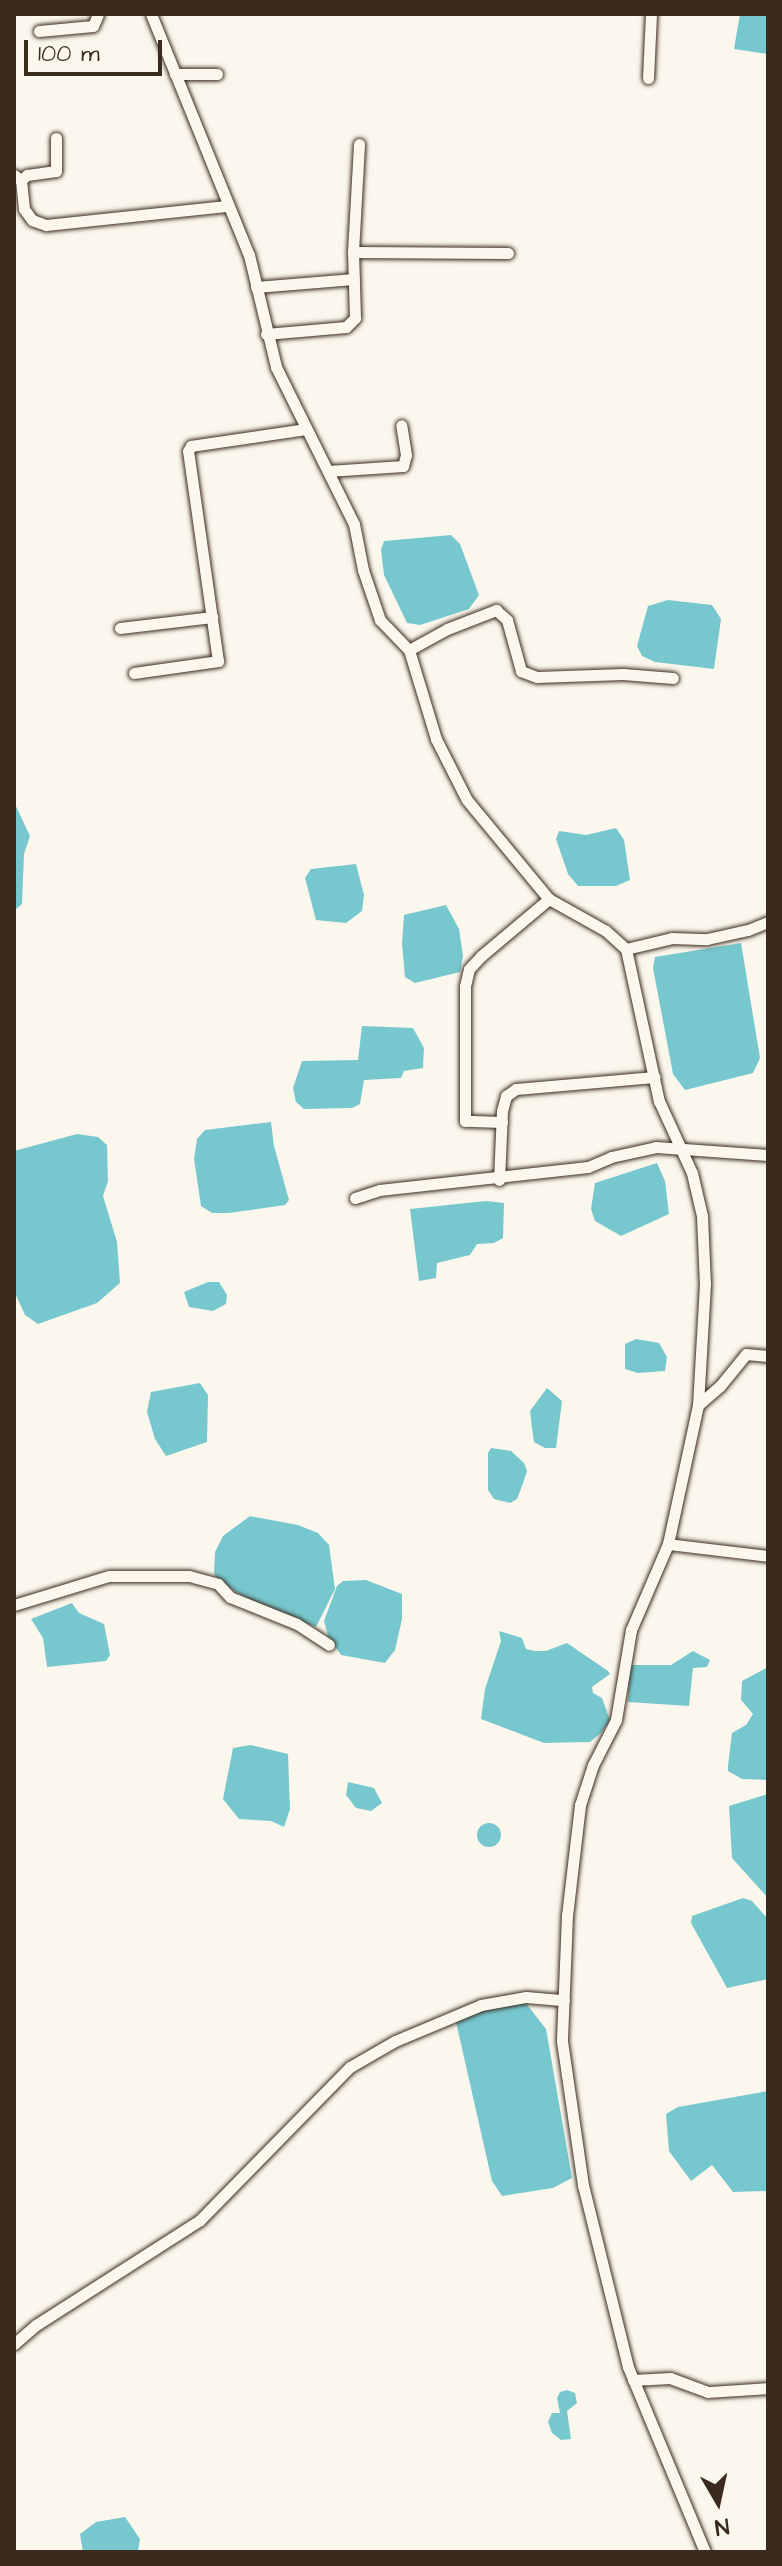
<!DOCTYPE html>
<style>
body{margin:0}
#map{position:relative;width:782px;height:2566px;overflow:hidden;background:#fbf7ec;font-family:"Architects Daughter",sans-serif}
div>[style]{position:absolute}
.water>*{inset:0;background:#77c8ce}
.round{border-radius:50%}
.roads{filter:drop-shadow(0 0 2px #3b2a1e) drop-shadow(0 0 2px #3b2a1e)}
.minor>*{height:11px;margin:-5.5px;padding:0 5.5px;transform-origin:5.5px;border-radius:5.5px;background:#fbf7ec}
span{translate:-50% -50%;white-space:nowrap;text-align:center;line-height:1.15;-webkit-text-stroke:6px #fbf7ec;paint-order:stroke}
.frame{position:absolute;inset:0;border:16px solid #3b2a1e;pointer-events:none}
.north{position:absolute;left:678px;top:2462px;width:80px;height:80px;-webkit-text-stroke:6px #fbf7ec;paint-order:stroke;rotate:171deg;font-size:22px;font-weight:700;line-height:32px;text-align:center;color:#3b2a1e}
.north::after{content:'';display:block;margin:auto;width:28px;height:36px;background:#3b2a1e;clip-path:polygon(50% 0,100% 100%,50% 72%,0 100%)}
.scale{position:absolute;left:24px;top:40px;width:138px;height:36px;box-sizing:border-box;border:4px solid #3b2a1e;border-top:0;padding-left:10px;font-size:24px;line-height:28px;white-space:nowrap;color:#3b2a1e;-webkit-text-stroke:6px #fbf7ec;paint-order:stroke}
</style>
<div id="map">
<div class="water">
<div style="clip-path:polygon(740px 14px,768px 14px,768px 54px,734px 49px)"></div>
<div style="clip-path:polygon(451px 535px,460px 544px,479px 595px,469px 609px,420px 625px,407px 623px,384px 575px,381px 550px,384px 541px)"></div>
<div style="clip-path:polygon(668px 600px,712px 605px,721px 619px,714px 669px,655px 662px,642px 656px,637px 646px,648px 606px)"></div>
<div style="clip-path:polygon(14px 802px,30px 836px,24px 854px,22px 904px,14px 911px)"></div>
<div style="clip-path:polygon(616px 828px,624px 840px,630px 880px,616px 886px,578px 886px,568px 874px,556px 839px,559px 831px,586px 835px)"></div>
<div style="clip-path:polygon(356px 864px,364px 895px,362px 911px,346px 923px,316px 920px,305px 878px,311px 869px)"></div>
<div style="clip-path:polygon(446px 905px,459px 929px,463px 956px,460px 972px,415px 983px,405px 977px,402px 944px,404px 915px)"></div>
<div style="clip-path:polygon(741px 943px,760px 1058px,753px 1073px,685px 1090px,673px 1074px,653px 968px,655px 957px)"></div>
<div style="clip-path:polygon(362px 1026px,413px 1028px,424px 1048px,423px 1068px,404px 1071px,401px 1078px,364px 1080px,360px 1104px,352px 1108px,304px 1109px,296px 1102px,293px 1088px,302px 1061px,358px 1060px)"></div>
<div style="clip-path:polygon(271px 1122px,274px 1146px,289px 1200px,285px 1205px,229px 1213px,212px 1213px,201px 1206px,194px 1159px,197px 1139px,205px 1130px)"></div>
<div style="clip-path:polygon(77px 1134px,98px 1137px,107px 1145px,108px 1181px,103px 1196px,117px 1242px,120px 1283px,97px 1303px,38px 1324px,25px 1315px,14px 1291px,14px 1151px)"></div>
<div style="clip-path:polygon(657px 1163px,665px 1181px,669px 1214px,621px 1236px,595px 1221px,591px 1209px,595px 1183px)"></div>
<div style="clip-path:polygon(486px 1201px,504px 1203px,503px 1238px,494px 1243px,477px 1244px,470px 1255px,437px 1263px,436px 1278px,419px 1281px,410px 1209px)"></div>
<div style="clip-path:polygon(208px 1282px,219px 1282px,227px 1295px,226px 1304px,213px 1311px,189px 1307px,184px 1292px)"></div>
<div style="clip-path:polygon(636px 1339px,659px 1343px,667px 1357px,665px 1371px,638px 1373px,625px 1369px,625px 1344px)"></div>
<div style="clip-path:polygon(200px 1383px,208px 1395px,207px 1442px,166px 1456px,155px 1439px,147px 1412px,151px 1392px)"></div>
<div style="clip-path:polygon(547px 1388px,562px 1401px,556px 1448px,545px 1448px,534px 1442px,532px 1428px,530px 1411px)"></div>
<div style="clip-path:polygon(491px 1448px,511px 1451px,524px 1463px,527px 1471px,522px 1486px,517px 1499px,510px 1503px,494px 1499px,488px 1490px,488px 1453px)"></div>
<div style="clip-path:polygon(250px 1516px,298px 1525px,318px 1533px,329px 1545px,335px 1589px,316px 1627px,248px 1599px,218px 1581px,214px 1573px,215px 1552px,223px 1536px)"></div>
<div style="clip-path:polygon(366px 1580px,402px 1594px,402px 1619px,395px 1650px,385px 1663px,341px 1655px,328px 1636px,324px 1621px,337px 1586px,343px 1581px)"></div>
<div style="clip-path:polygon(72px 1603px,79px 1613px,104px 1624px,110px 1655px,106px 1661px,47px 1667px,43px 1638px,31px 1619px)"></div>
<div style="clip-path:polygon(499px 1631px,522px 1638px,526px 1649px,535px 1651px,546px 1651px,567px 1643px,608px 1671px,610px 1674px,592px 1687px,593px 1693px,602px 1698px,610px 1720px,601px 1733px,590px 1742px,544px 1743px,481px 1719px,485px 1689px,501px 1641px)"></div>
<div style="clip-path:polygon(693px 1651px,710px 1660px,707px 1667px,693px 1668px,689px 1706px,628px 1702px,629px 1665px,671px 1665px)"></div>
<div style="clip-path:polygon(768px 1667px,768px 1780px,742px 1779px,728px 1771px,728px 1766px,732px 1733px,746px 1725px,753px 1714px,741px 1700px,742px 1681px)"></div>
<div style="clip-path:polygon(251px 1745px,288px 1754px,290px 1809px,284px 1827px,271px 1821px,239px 1819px,223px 1799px,233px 1748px)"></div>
<div style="clip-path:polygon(348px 1782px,374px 1788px,382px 1803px,371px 1811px,356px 1808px,346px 1795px)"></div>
<div style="clip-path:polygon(768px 1794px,768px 1898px,732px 1858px,729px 1806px)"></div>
<div class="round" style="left:477px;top:1823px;width:24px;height:24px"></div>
<div style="clip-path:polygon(743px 1898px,752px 1901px,768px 1919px,768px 1979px,727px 1988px,691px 1923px,692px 1916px)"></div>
<div style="clip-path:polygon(525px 2002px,546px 2029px,572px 2178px,553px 2188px,502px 2196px,492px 2181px,456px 2022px,462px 2015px)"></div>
<div style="clip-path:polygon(768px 2091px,768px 2191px,733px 2192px,712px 2165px,691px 2181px,669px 2151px,666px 2114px,678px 2107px)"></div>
<div style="clip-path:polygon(567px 2390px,575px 2393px,577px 2403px,567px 2411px,571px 2439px,561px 2440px,552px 2433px,548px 2422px,552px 2413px,560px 2413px,557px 2398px,560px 2392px)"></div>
<div style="clip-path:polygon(125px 2517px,140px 2539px,138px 2551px,83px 2552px,80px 2534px,96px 2522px)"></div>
</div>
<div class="roads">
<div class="minor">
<div style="left:151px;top:14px;width:260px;rotate:67.9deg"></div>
<div style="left:249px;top:255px;width:115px;rotate:76.4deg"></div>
<div style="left:276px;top:367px;width:175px;rotate:63.6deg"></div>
<div style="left:354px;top:524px;width:47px;rotate:78.9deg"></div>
<div style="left:363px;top:570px;width:53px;rotate:71.2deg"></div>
<div style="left:380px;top:620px;width:42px;rotate:46deg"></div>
<div style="left:409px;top:650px;width:93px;rotate:73.1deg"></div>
<div style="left:436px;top:739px;width:68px;rotate:63.1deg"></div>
<div style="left:467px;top:800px;width:129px;rotate:50.4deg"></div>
<div style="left:549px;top:899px;width:65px;rotate:29.3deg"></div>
<div style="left:606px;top:931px;width:27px;rotate:42deg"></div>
<div style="left:626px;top:949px;width:156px;rotate:77.8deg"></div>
<div style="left:659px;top:1101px;width:79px;rotate:65.4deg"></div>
<div style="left:692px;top:1173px;width:44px;rotate:76.9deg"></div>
<div style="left:702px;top:1216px;width:68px;rotate:87.5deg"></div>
<div style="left:705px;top:1284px;width:121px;rotate:93.3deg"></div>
<div style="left:698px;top:1405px;width:142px;rotate:102.2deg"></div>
<div style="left:668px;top:1544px;width:94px;rotate:113.3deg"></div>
<div style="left:631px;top:1630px;width:91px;rotate:99.5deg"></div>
<div style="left:616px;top:1720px;width:51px;rotate:117.1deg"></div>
<div style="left:593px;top:1765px;width:42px;rotate:108deg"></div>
<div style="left:580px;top:1805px;width:111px;rotate:96.7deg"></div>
<div style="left:567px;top:1915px;width:126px;rotate:92.3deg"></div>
<div style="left:562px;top:2041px;width:146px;rotate:81.7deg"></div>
<div style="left:583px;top:2185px;width:187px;rotate:76.1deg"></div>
<div style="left:628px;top:2367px;width:200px;rotate:67.4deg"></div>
<div style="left:39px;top:31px;width:54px;rotate:-5.3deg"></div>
<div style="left:93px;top:26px;width:13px;rotate:-67deg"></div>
<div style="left:175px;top:74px;width:42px"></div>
<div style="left:648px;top:78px;width:64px;rotate:-87.3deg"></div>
<div style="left:14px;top:175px;width:9px;rotate:36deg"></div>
<div style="left:21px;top:180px;width:29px;rotate:84deg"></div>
<div style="left:24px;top:209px;width:14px;rotate:54deg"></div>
<div style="left:32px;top:220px;width:15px;rotate:20deg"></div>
<div style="left:46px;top:225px;width:181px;rotate:-6deg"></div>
<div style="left:21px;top:180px;width:8px;rotate:-40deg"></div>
<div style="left:27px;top:175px;width:29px;rotate:-8deg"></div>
<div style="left:56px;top:171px;width:33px;rotate:-90deg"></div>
<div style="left:353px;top:252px;width:155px;rotate:0.4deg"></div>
<div style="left:256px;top:287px;width:98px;rotate:-4.7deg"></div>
<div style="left:266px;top:334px;width:80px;rotate:-5deg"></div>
<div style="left:346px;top:327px;width:13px;rotate:-45deg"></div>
<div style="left:355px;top:318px;width:66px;rotate:-91.7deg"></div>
<div style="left:353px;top:252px;width:108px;rotate:-86.8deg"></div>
<div style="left:328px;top:471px;width:75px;rotate:-3.8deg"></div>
<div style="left:403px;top:466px;width:11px;rotate:-75deg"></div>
<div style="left:406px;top:455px;width:30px;rotate:-99deg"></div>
<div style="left:120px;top:628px;width:93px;rotate:-6.8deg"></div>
<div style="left:409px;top:650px;width:43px;rotate:-28.9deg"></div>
<div style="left:447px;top:629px;width:53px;rotate:-21.2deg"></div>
<div style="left:496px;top:610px;width:15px;rotate:42deg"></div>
<div style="left:507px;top:620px;width:53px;rotate:74.6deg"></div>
<div style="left:521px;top:671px;width:17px;rotate:21deg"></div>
<div style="left:537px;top:677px;width:86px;rotate:-2deg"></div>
<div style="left:623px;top:674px;width:50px;rotate:4.6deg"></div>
<div style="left:134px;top:673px;width:85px;rotate:-8.1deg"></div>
<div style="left:218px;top:661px;width:212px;rotate:-98.1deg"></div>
<div style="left:188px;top:451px;width:6px;rotate:-59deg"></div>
<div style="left:191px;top:446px;width:116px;rotate:-8.4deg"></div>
<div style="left:626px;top:949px;width:47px;rotate:-13.4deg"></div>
<div style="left:672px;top:938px;width:35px;rotate:2deg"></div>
<div style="left:707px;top:939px;width:42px;rotate:-12.4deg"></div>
<div style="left:748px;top:930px;width:22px;rotate:-22deg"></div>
<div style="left:502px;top:1122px;width:37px;rotate:-178deg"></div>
<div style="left:465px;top:1121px;width:135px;rotate:-90deg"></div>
<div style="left:465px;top:986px;width:17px;rotate:-77deg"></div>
<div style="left:469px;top:969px;width:18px;rotate:-47deg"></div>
<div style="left:481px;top:956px;width:89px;rotate:-40deg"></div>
<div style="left:499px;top:1180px;width:69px;rotate:-87.5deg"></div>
<div style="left:502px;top:1111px;width:16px;rotate:-75deg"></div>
<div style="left:506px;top:1096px;width:12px;rotate:-35deg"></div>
<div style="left:516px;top:1089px;width:139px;rotate:-5deg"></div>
<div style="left:355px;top:1198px;width:25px;rotate:-18deg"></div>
<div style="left:379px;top:1190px;width:210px;rotate:-6.3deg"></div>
<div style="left:588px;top:1167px;width:25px;rotate:-23deg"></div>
<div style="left:611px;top:1157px;width:46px;rotate:-12.5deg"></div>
<div style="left:656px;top:1147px;width:112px;rotate:4.1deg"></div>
<div style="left:698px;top:1405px;width:29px;rotate:-41deg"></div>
<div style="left:720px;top:1386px;width:41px;rotate:-50.9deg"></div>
<div style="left:746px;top:1354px;width:22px;rotate:5deg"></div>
<div style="left:668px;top:1544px;width:101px;rotate:6.8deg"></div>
<div style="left:14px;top:1605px;width:99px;rotate:-17deg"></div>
<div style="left:109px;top:1576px;width:80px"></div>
<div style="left:189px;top:1576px;width:30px;rotate:15deg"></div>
<div style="left:218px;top:1584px;width:18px;rotate:47deg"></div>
<div style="left:230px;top:1597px;width:72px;rotate:21.9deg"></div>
<div style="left:297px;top:1624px;width:38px;rotate:33deg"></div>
<div style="left:14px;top:2344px;width:29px;rotate:-41deg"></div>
<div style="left:36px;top:2325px;width:195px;rotate:-32.6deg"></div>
<div style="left:200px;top:2220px;width:214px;rotate:-45.6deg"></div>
<div style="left:350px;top:2067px;width:52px;rotate:-30deg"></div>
<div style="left:395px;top:2041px;width:93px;rotate:-22.7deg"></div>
<div style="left:481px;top:2005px;width:46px;rotate:-10.1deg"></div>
<div style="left:526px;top:1997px;width:38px;rotate:5deg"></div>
<div style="left:633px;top:2380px;width:37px;rotate:-3deg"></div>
<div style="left:670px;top:2378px;width:40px;rotate:20.2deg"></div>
<div style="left:708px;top:2392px;width:60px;rotate:-3.8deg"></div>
</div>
</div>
<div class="frame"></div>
<div class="north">N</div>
<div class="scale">100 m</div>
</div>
